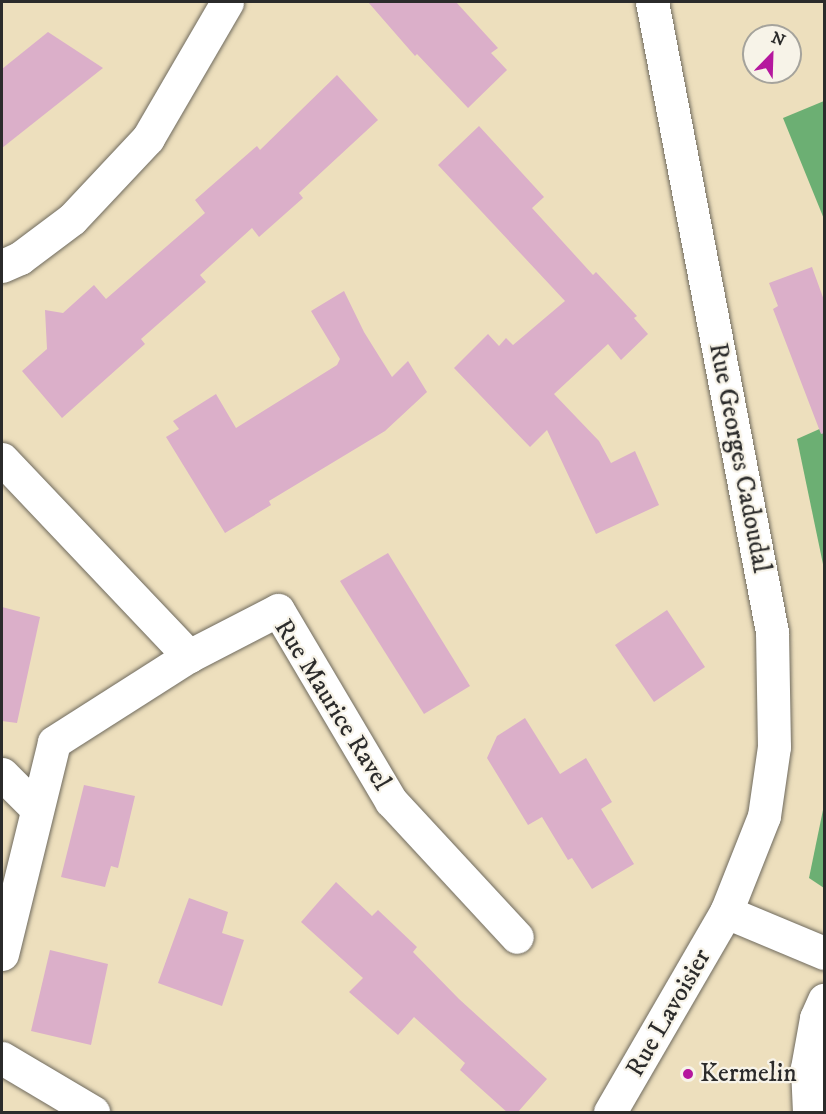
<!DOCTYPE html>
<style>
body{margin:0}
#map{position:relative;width:826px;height:1114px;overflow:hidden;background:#eddfbd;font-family:"IM FELL DW Pica",serif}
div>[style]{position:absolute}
.forest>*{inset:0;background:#6caf73}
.building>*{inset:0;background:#dbafc9}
.roads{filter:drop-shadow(0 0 2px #6f6a5e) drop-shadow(0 0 2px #6f6a5e)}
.street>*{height:33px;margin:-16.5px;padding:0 16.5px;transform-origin:16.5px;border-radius:16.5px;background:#fff}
.dots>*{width:16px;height:16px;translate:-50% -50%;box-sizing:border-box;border:3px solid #f7f3e8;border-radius:50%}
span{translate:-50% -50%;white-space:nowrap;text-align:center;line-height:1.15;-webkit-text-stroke:4.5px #f7f3e8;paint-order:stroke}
.street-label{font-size:26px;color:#2b2b2b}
.poi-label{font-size:26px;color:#2b2b2b}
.left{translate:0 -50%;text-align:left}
.frame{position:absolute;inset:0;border:3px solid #2b2b2b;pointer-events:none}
.north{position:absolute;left:742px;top:24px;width:60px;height:60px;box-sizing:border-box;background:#f7f3e8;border:2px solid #a5a39c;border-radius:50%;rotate:23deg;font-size:16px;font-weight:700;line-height:24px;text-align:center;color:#2b2b2b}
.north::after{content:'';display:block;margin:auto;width:21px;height:27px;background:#b5179e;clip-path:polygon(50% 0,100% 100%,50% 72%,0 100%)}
</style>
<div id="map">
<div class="forest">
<div style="clip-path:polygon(824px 101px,824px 219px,783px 118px)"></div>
<div style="clip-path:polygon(824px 427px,824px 569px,797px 439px)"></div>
<div style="clip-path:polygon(824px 805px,824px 888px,809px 878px)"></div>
</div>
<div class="building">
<div style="clip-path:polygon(368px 2px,456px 2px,498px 48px,491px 53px,507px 70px,468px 108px,417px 54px,415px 56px)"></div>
<div style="clip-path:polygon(48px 32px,103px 68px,2px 148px,2px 69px)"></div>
<div style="clip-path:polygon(337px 75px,378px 120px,299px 193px,303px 198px,259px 237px,252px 228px,200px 275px,206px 282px,141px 339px,145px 344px,62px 418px,22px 371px,47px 349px,45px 310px,63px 313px,94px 285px,106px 299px,205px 213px,195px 200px,257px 146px,260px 150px)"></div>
<div style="clip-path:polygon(479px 126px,544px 197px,532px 208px,593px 275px,596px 272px,637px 316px,634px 318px,648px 334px,621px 360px,608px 344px,554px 394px,599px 441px,611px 463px,635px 451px,659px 505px,596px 534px,547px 430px,530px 447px,454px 368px,488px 334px,499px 346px,506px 338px,513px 345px,565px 301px,438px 165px)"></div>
<div style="clip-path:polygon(812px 267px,825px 303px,825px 433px,821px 434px,773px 309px,778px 306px,769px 283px)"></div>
<div style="clip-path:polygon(344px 291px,364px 332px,392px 377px,408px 361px,427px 392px,385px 431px,269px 501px,271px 505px,225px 533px,166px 437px,179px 429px,173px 421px,216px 394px,236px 428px,337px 365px,340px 359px,311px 311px)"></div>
<div style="clip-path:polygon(388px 553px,470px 686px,424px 714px,340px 581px)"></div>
<div style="clip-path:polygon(2px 607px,40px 617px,17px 723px,2px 721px)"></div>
<div style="clip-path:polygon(667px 610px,705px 667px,654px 702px,615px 645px)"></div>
<div style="clip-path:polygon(525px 718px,560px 774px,586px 758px,612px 802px,601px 809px,634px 864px,592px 889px,572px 858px,568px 860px,542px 817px,528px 825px,487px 758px,497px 736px)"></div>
<div style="clip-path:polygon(84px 785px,135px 796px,118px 868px,111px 866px,105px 887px,61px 877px)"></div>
<div style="clip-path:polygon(336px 882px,372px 916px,378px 910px,417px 947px,413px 952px,459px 999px,547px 1079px,517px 1113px,508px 1113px,460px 1070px,465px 1063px,414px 1017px,398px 1035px,349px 992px,363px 978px,301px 922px)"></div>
<div style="clip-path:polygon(189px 898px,228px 912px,222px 933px,244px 940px,222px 1006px,158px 983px)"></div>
<div style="clip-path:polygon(50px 950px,108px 964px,91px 1045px,31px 1031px)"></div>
</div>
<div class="roads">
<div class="street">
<div style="left:2px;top:266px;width:20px;rotate:-24deg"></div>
<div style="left:20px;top:258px;width:65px;rotate:-36.9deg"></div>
<div style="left:72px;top:219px;width:111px;rotate:-46.8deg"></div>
<div style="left:148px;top:138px;width:157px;rotate:-59.8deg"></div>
<div style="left:2px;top:459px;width:272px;rotate:46.5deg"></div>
<div style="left:189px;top:656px;width:100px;rotate:-27.3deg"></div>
<div style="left:278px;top:610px;width:222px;rotate:59.4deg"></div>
<div style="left:391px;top:801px;width:185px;rotate:47.2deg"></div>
<div style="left:2px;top:774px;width:49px;rotate:45deg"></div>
<div style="left:726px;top:912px;width:106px;rotate:22.7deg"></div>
<div style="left:2px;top:954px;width:218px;rotate:-76.2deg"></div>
<div style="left:54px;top:742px;width:160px;rotate:-32.5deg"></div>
<div style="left:2px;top:1058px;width:106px;rotate:30.7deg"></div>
<div style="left:610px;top:1112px;width:231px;rotate:-59.9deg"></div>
<div style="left:726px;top:912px;width:103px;rotate:-68.4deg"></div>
<div style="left:764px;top:816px;width:70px;rotate:-81.8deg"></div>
<div style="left:774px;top:747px;width:115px;rotate:-91deg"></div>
<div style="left:772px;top:632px;width:641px;rotate:-100.78deg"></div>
<div style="left:809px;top:1112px;width:44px;rotate:-92.6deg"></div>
<div style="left:807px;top:1068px;width:51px;rotate:-79.8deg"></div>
<div style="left:816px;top:1018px;width:20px;rotate:-66deg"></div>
</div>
</div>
<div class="dots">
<div style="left:688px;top:1074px;background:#b5179e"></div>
</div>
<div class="street-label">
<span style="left:739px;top:458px;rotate:79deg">Rue Georges Cadoudal</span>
<span style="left:332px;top:705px;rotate:58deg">Rue Maurice Ravel</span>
<span style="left:669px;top:1013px;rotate:-60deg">Rue Lavoisier</span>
</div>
<div class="poi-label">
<span class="left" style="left:700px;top:1074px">Kermelin</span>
</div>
<div class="frame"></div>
<div class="north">N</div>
</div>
